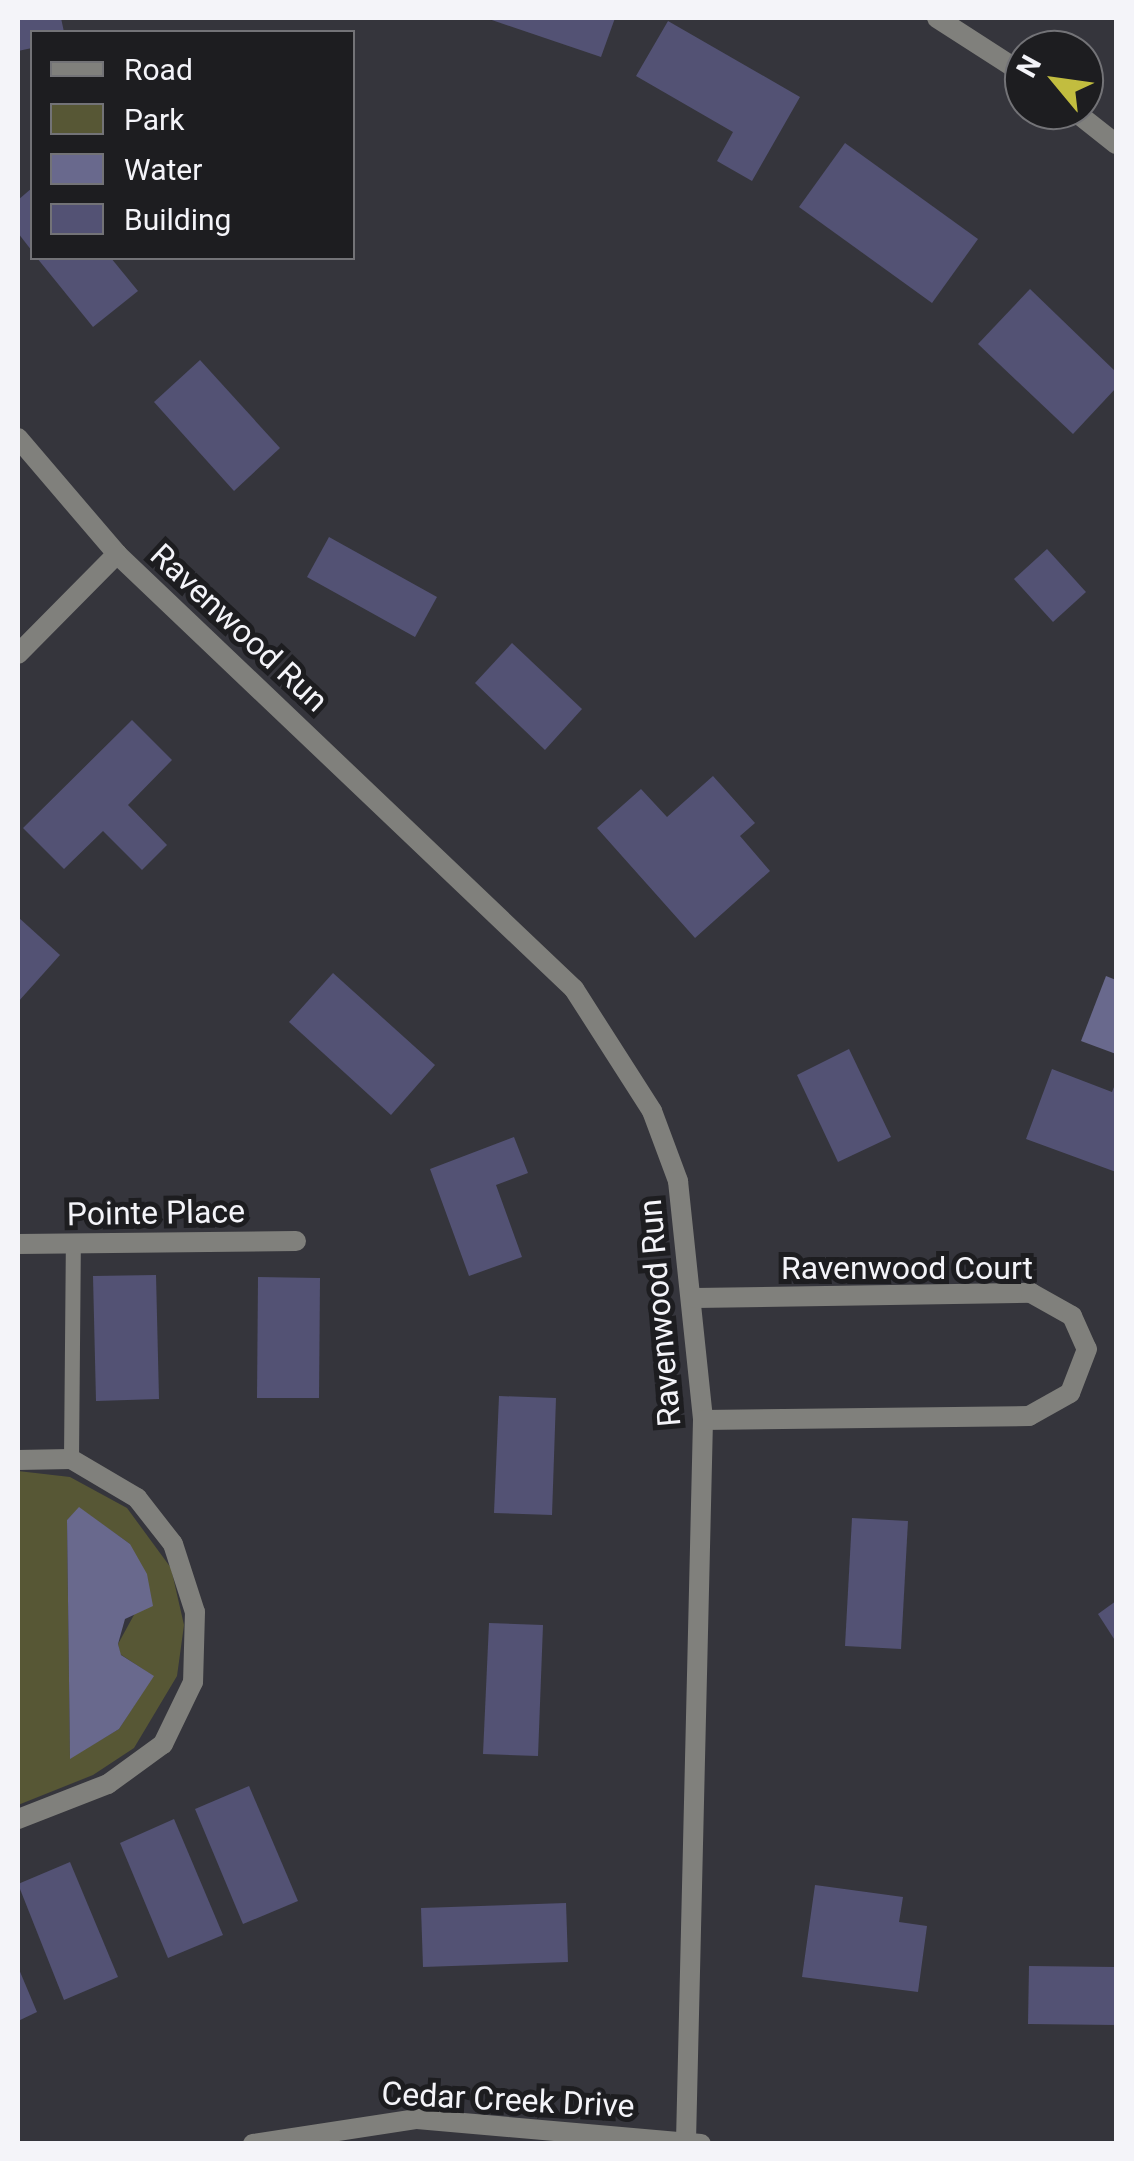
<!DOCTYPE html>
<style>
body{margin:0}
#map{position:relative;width:1134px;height:2161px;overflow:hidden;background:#35353c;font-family:Roboto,sans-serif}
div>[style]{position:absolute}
.green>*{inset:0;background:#575735}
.water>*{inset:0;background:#69698d}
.building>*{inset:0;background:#535274}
.service>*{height:15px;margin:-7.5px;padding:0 7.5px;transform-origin:7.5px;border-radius:7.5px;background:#80807c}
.minor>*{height:20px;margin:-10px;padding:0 10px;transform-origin:10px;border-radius:10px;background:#80807c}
span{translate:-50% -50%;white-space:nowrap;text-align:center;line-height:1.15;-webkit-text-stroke:10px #1d1d20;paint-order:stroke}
.street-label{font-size:32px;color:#f4f4f9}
.frame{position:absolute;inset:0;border:20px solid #f4f4f9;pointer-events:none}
.legend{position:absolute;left:30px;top:30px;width:325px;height:230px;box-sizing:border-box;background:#1d1d20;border:2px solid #737377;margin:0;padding:12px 18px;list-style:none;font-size:30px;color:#f4f4f9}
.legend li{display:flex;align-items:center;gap:20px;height:50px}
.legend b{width:50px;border:2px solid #737377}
.north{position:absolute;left:1004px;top:30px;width:100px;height:100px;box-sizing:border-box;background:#1d1d20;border:2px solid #737377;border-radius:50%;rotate:299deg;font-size:28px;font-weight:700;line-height:40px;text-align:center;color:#f4f4f9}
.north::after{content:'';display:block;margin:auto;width:35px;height:45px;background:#c2bd3f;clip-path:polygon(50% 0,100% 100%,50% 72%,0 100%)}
</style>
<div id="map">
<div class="green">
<div style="clip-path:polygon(evenodd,18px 1471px,70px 1477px,127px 1508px,171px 1568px,184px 1625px,177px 1676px,134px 1748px,93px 1775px,18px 1805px,18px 1471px,79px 1508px,130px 1544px,135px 1613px,118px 1644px,120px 1654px,153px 1676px,119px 1729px,70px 1758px,67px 1520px,79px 1508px)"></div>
</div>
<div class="water">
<div style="clip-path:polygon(1106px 976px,1116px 980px,1116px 1054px,1081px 1041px)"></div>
<div style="clip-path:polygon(79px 1507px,130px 1544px,147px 1574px,153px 1606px,125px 1619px,118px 1644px,121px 1655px,154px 1676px,119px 1729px,70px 1759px,67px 1520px)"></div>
</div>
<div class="building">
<div style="clip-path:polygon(18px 18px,61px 18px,64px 32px,32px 32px,32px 48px,18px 51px)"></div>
<div style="clip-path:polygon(486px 18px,615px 18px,601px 57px)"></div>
<div style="clip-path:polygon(668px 21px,800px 97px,752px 181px,717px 161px,733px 132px,636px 76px)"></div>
<div style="clip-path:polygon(845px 143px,978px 239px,932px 303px,799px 207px)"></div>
<div style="clip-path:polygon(32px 188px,32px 251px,18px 233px,18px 200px)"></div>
<div style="clip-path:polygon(37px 258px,111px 258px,138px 291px,93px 327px)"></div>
<div style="clip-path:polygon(1030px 289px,1116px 372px,1116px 388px,1073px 434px,978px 344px)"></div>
<div style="clip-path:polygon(200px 360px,280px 448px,234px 491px,154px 402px)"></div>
<div style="clip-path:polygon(329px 537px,437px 597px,415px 637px,307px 577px)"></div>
<div style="clip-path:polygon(1047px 549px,1086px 592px,1053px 622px,1014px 579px)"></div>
<div style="clip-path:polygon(512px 643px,582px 709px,545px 750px,475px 683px)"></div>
<div style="clip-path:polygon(132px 720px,172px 760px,128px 805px,167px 845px,142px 870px,103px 831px,64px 869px,23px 828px)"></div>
<div style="clip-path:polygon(713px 776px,755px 823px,740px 836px,770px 871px,695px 938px,597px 828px,641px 789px,667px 817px)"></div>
<div style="clip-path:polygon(18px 917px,60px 955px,18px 1002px)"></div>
<div style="clip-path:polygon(333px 973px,435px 1065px,391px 1115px,289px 1022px)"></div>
<div style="clip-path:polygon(849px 1049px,891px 1137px,838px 1162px,797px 1075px)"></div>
<div style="clip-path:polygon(1052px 1069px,1112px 1092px,1116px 1082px,1116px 1172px,1026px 1139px)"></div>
<div style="clip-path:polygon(514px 1137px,528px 1173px,496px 1185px,522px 1257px,469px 1276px,430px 1169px)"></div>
<div style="clip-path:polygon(156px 1275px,159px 1399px,96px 1401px,93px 1276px)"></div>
<div style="clip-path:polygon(258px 1277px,320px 1278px,319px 1398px,257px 1398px)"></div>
<div style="clip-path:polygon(499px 1396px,556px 1398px,552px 1515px,494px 1513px)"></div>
<div style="clip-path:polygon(852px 1518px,908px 1521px,901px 1649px,845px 1646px)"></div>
<div style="clip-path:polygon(1116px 1601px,1116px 1642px,1098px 1614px)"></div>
<div style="clip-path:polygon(489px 1623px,543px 1625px,538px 1756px,483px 1754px)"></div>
<div style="clip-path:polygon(249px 1786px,298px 1901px,243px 1924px,195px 1809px)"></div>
<div style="clip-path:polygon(174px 1819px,223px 1935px,168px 1958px,120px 1843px)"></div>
<div style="clip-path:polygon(70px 1862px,118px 1977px,64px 2000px,18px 1884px)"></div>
<div style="clip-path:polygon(815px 1885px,903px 1897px,899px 1922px,927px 1926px,918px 1992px,802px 1977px)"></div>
<div style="clip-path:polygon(566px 1903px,568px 1962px,423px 1967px,421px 1908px)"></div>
<div style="clip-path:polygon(1029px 1966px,1116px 1967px,1116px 2025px,1028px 2024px)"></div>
<div style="clip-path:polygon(18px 1967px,37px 2012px,18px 2021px)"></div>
</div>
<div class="service">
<div style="left:71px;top:1459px;width:215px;rotate:-89.5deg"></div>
</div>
<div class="minor">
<div style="left:937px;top:18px;width:103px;rotate:32.8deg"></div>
<div style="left:1073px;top:110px;width:55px;rotate:38.3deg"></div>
<div style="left:18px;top:438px;width:153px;rotate:49.5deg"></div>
<div style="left:117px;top:554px;width:631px;rotate:43.59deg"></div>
<div style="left:574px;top:989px;width:145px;rotate:57.4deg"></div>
<div style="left:652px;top:1111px;width:75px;rotate:69.6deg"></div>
<div style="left:678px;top:1181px;width:240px;rotate:84deg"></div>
<div style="left:703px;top:1420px;width:721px;rotate:91.35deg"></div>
<div style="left:18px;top:654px;width:141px;rotate:-45.3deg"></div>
<div style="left:18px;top:1244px;width:278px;rotate:-0.6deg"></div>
<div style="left:695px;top:1298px;width:336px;rotate:-0.9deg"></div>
<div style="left:1031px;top:1293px;width:47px;rotate:29.3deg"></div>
<div style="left:1072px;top:1316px;width:36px;rotate:66deg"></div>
<div style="left:1087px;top:1349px;width:47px;rotate:111.1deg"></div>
<div style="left:1070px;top:1393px;width:47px;rotate:150.7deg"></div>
<div style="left:1029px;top:1416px;width:326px;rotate:179.3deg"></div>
<div style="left:18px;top:1460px;width:53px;rotate:-1.1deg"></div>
<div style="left:71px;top:1459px;width:77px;rotate:30.6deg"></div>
<div style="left:137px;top:1498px;width:58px;rotate:52deg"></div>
<div style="left:173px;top:1544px;width:71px;rotate:72.1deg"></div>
<div style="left:195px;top:1612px;width:70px;rotate:91.6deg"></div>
<div style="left:193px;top:1682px;width:69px;rotate:115.8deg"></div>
<div style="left:163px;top:1744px;width:68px;rotate:144deg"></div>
<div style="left:108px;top:1784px;width:97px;rotate:158.7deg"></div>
<div style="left:253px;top:2144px;width:166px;rotate:-8.7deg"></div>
<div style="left:417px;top:2119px;width:285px;rotate:5deg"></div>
</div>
<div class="street-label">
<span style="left:239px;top:628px;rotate:43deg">Ravenwood Run</span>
<span style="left:156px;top:1213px;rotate:-1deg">Pointe Place</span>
<span style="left:907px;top:1268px">Ravenwood Court</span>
<span style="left:660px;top:1313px;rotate:-95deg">Ravenwood Run</span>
<span style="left:508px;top:2100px;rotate:3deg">Cedar Creek Drive</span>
</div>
<div class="frame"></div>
<ul class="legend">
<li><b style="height:12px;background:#80807c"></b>Road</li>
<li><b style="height:28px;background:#575735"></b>Park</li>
<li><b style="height:28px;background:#69698d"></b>Water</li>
<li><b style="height:28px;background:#535274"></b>Building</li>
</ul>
<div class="north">N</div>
</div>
